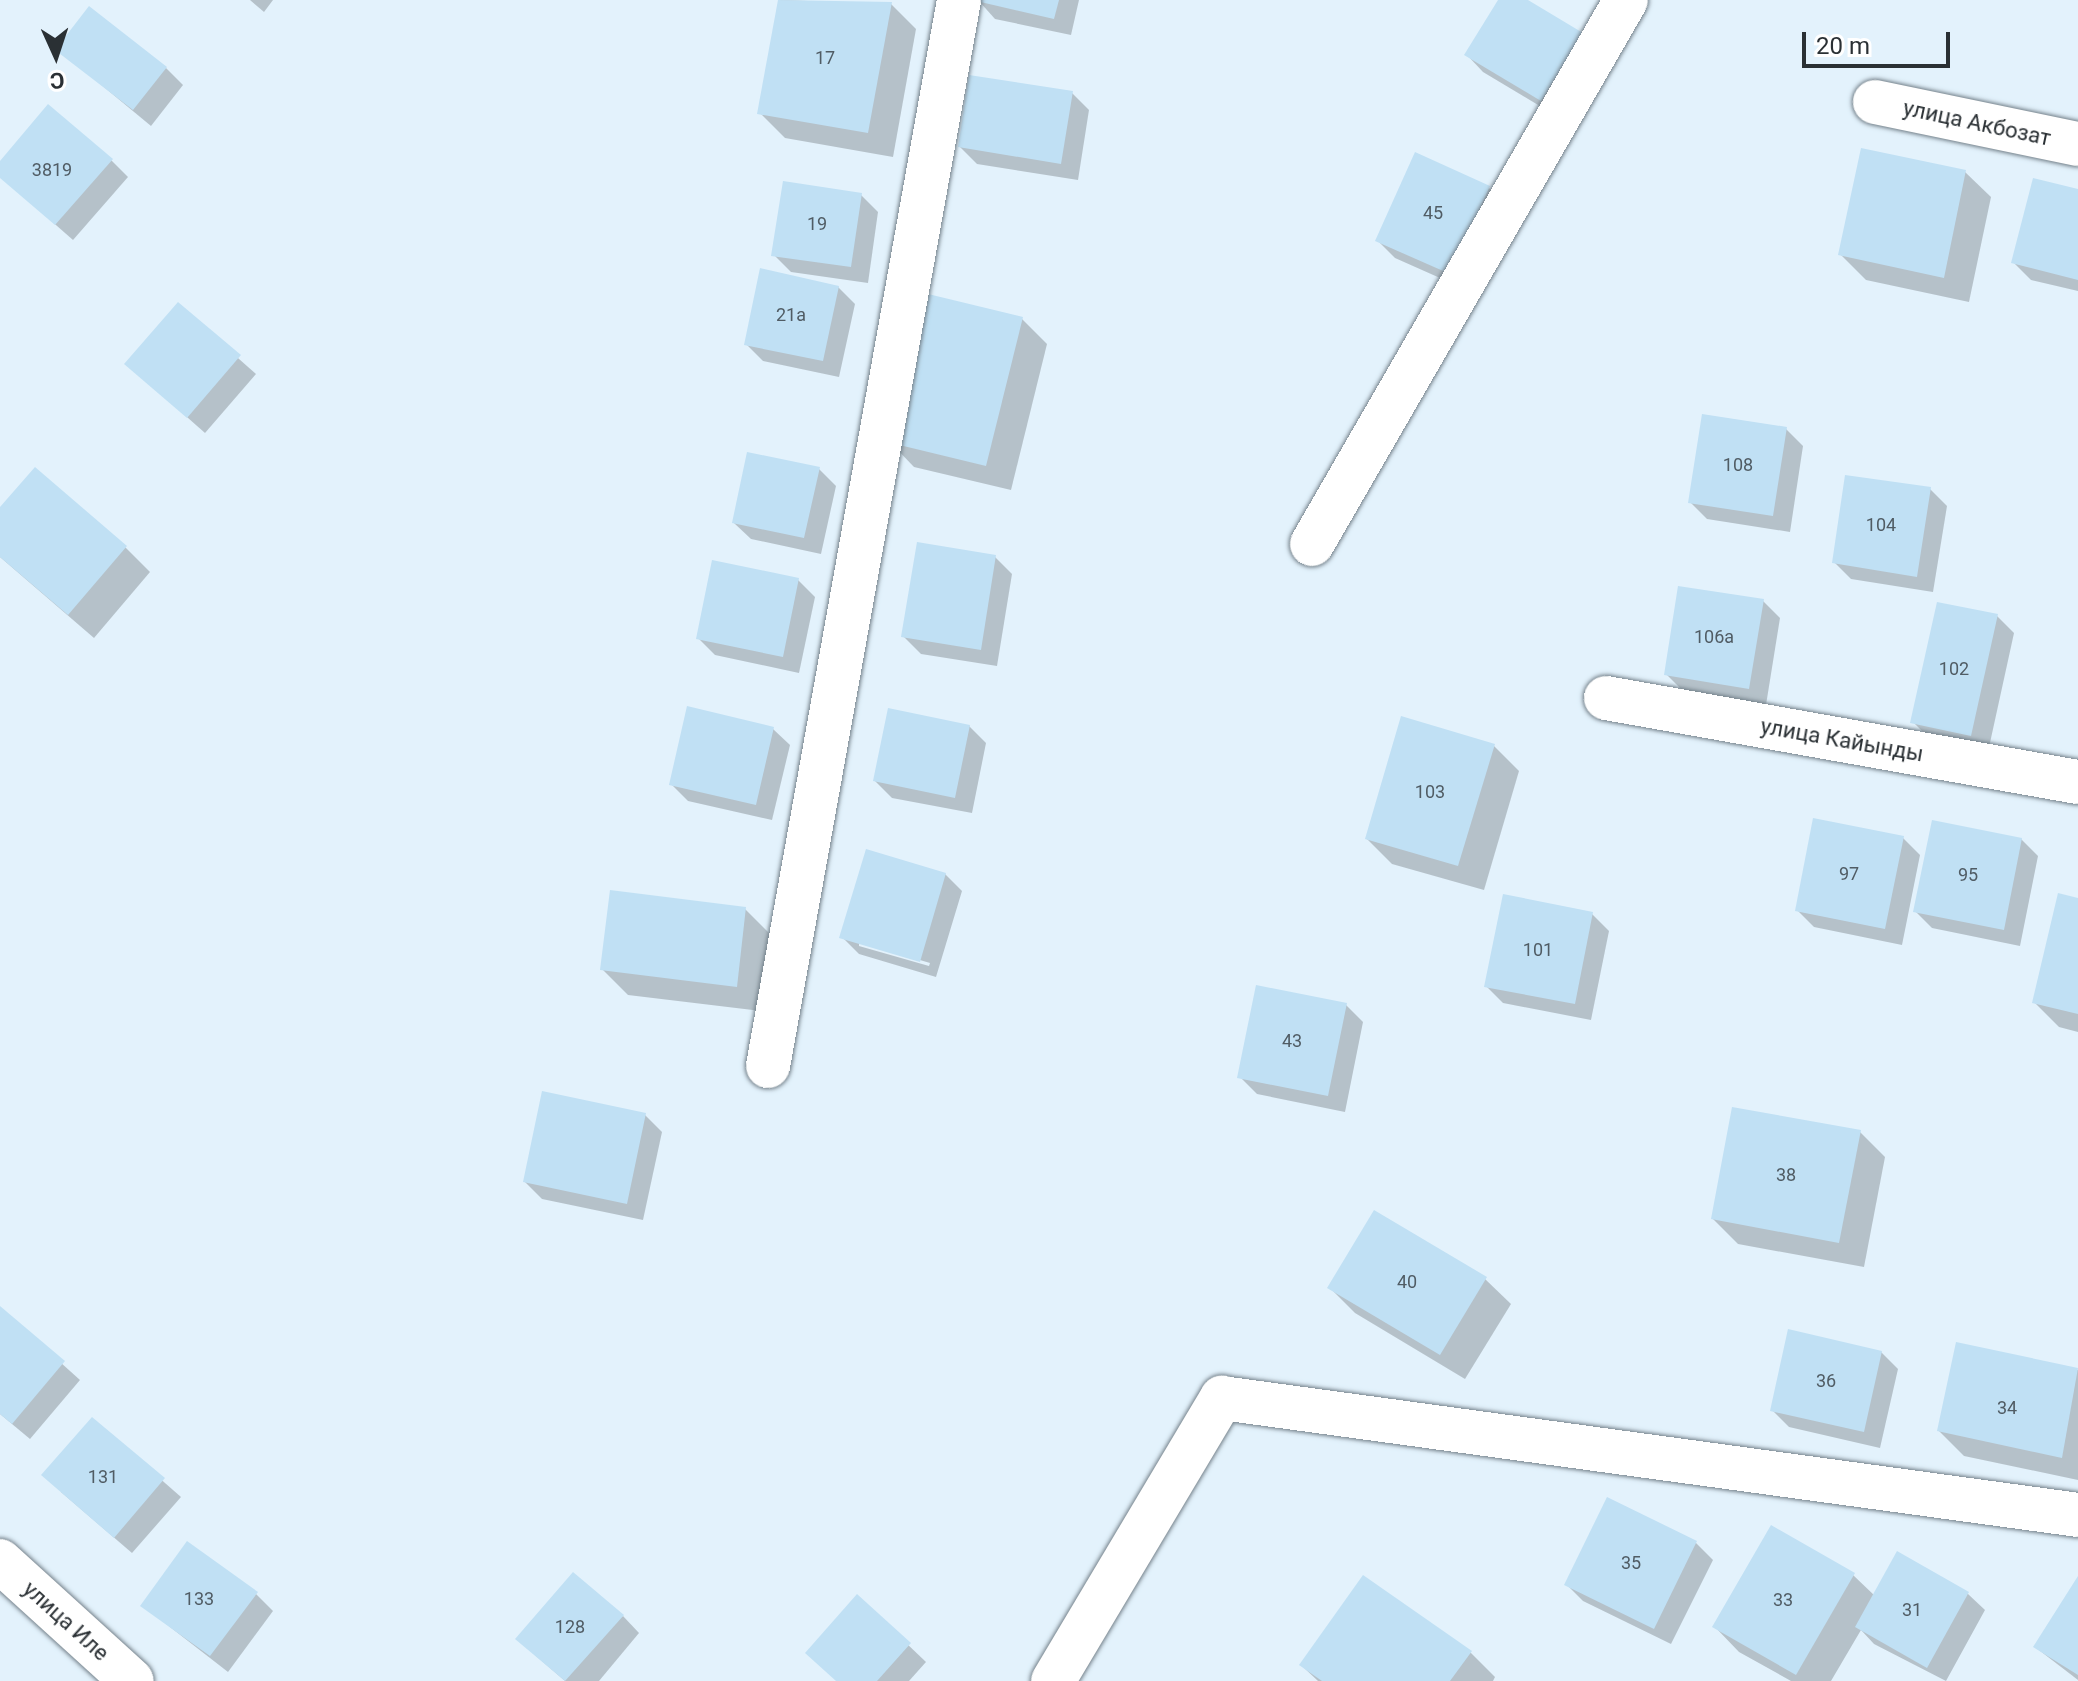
<!DOCTYPE html>
<meta charset="utf-8">
<style>
body{margin:0}
#map{position:relative;width:2078px;height:1681px;overflow:hidden;background:#e3f2fc;font-family:Roboto,sans-serif}
div>[style]{position:absolute}
.shadow>*{inset:0;background:#0003}
.building>*{inset:0;background:#c0e0f4}
.roads{filter:drop-shadow(0 0 2px #75828b) drop-shadow(0 0 2px #75828b)}
.street>*{height:44px;margin:-22px;padding:0 22px;transform-origin:22px;border-radius:22px;background:#fff}
span{translate:-50% -50%;white-space:nowrap;text-align:center;line-height:1.15;-webkit-text-stroke:6px #fff;paint-order:stroke}
.number-label{font-size:18px;color:#505c64}
.number-label span{-webkit-text-stroke-width:0}
.street-label{font-size:22px;color:#2a3034}
.north{position:absolute;left:16px;top:16px;width:80px;height:80px;-webkit-text-stroke:6px #fff;paint-order:stroke;rotate:177deg;font-size:22px;font-weight:700;line-height:32px;text-align:center;color:#2a3034}
.north::after{content:'';display:block;margin:auto;width:28px;height:36px;background:#2a3034;clip-path:polygon(50% 0,100% 100%,50% 72%,0 100%)}
.scale{position:absolute;left:1802px;top:32px;width:148px;height:36px;box-sizing:border-box;border:4px solid #2a3034;border-top:0;padding-left:10px;font-size:24px;line-height:28px;white-space:nowrap;color:#2a3034;-webkit-text-stroke:6px #fff;paint-order:stroke}
</style>
<div id="map">
<div class="shadow">
<div style="clip-path:polygon(250px 0,273px 0,264px 12px)"></div>
<div style="clip-path:polygon(780px 0,891px 4px,916px 29px,893px 157px,785px 138px,760px 113px)"></div>
<div style="clip-path:polygon(978px 0,1079px 0,1071px 35px,995px 19px)"></div>
<div style="clip-path:polygon(1500px 0,1524px 0,1581px 34px,1558px 117px,1483px 72px,1467px 55px)"></div>
<div style="clip-path:polygon(58px 49px,166px 68px,183px 85px,151px 126px)"></div>
<div style="clip-path:polygon(1072px 93px,1089px 110px,1078px 180px,977px 164px,960px 147px)"></div>
<div style="clip-path:polygon(111px 160px,128px 177px,73px 240px,0 176px,0 164px)"></div>
<div style="clip-path:polygon(1965px 172px,1991px 197px,1969px 302px,1866px 280px,1841px 255px)"></div>
<div style="clip-path:polygon(1489px 188px,1506px 204px,1467px 290px,1395px 258px,1378px 241px)"></div>
<div style="clip-path:polygon(2078px 191px,2078px 291px,2031px 280px,2014px 263px)"></div>
<div style="clip-path:polygon(861px 195px,878px 212px,868px 283px,791px 272px,774px 255px)"></div>
<div style="clip-path:polygon(838px 287px,855px 304px,839px 377px,763px 361px,746px 344px)"></div>
<div style="clip-path:polygon(178px 305px,256px 374px,205px 433px,127px 364px)"></div>
<div style="clip-path:polygon(1022px 319px,1047px 344px,1011px 490px,914px 467px,889px 441px)"></div>
<div style="clip-path:polygon(1786px 429px,1803px 446px,1790px 532px,1707px 519px,1690px 502px)"></div>
<div style="clip-path:polygon(819px 469px,836px 486px,821px 554px,751px 539px,734px 523px)"></div>
<div style="clip-path:polygon(1930px 489px,1947px 506px,1933px 592px,1851px 579px,1834px 562px)"></div>
<div style="clip-path:polygon(0 510px,125px 547px,150px 572px,94px 638px,0 557px)"></div>
<div style="clip-path:polygon(995px 557px,1012px 574px,997px 666px,921px 654px,904px 637px)"></div>
<div style="clip-path:polygon(798px 580px,815px 597px,799px 673px,715px 655px,698px 638px)"></div>
<div style="clip-path:polygon(1763px 601px,1780px 618px,1766px 705px,1683px 691px,1666px 674px)"></div>
<div style="clip-path:polygon(1997px 616px,2014px 633px,1988px 752px,1930px 739px,1913px 722px)"></div>
<div style="clip-path:polygon(969px 726px,986px 743px,972px 813px,892px 798px,875px 781px)"></div>
<div style="clip-path:polygon(773px 729px,790px 745px,772px 820px,688px 801px,671px 784px)"></div>
<div style="clip-path:polygon(1494px 746px,1519px 771px,1484px 890px,1392px 864px,1367px 839px)"></div>
<div style="clip-path:polygon(1903px 838px,1920px 855px,1902px 945px,1814px 927px,1797px 910px)"></div>
<div style="clip-path:polygon(2021px 839px,2038px 856px,2020px 946px,1932px 928px,1915px 911px)"></div>
<div style="clip-path:polygon(evenodd,945px 874px,962px 891px,936px 977px,859px 954px,842px 937px,945px 874px,859px 942px,930px 963px,929px 966px,859px 946px,859px 942px)"></div>
<div style="clip-path:polygon(2078px 900px,2078px 1032px,2059px 1027px,2034px 1002px)"></div>
<div style="clip-path:polygon(745px 909px,770px 934px,761px 1011px,628px 995px,603px 970px)"></div>
<div style="clip-path:polygon(1592px 914px,1609px 931px,1591px 1020px,1503px 1003px,1486px 986px)"></div>
<div style="clip-path:polygon(1346px 1005px,1363px 1022px,1345px 1112px,1257px 1094px,1240px 1077px)"></div>
<div style="clip-path:polygon(645px 1115px,662px 1132px,643px 1220px,542px 1199px,525px 1182px)"></div>
<div style="clip-path:polygon(1860px 1132px,1885px 1157px,1864px 1267px,1738px 1244px,1713px 1219px)"></div>
<div style="clip-path:polygon(1485px 1279px,1511px 1304px,1465px 1379px,1355px 1313px,1330px 1288px)"></div>
<div style="clip-path:polygon(0 1308px,80px 1380px,30px 1439px,0 1414px)"></div>
<div style="clip-path:polygon(1958px 1344px,2078px 1370px,2078px 1480px,1964px 1456px,1939px 1431px)"></div>
<div style="clip-path:polygon(1881px 1352px,1898px 1369px,1880px 1448px,1789px 1427px,1772px 1410px)"></div>
<div style="clip-path:polygon(92px 1419px,181px 1497px,132px 1553px,61px 1492px)"></div>
<div style="clip-path:polygon(1608px 1500px,1696px 1543px,1713px 1560px,1671px 1644px,1583px 1601px,1566px 1584px)"></div>
<div style="clip-path:polygon(1853px 1575px,1875px 1596px,1968px 1594px,1985px 1610px,1946px 1681px,1874px 1644px,1861px 1630px,1831px 1681px,1791px 1681px,1739px 1652px,1714px 1626px)"></div>
<div style="clip-path:polygon(2078px 1580px,2078px 1680px,2035px 1647px)"></div>
<div style="clip-path:polygon(256px 1594px,273px 1611px,228px 1672px,143px 1606px)"></div>
<div style="clip-path:polygon(858px 1597px,926px 1662px,909px 1681px,837px 1681px)"></div>
<div style="clip-path:polygon(623px 1616px,639px 1633px,599px 1681px,565px 1681px,535px 1655px)"></div>
<div style="clip-path:polygon(1470px 1652px,1495px 1677px,1493px 1681px,1318px 1681px,1301px 1665px)"></div>
</div>
<div class="building">
<div style="clip-path:polygon(778px 0,892px 2px,868px 133px,757px 114px)"></div>
<div style="clip-path:polygon(972px 0,1059px 0,1054px 19px)"></div>
<div style="clip-path:polygon(1498px 0,1528px 0,1583px 33px,1541px 101px,1464px 55px)"></div>
<div style="clip-path:polygon(89px 6px,167px 67px,133px 110px,55px 50px)"></div>
<div style="clip-path:polygon(969px 75px,1073px 91px,1061px 164px,958px 147px)"></div>
<div style="clip-path:polygon(48px 104px,113px 159px,55px 225px,0 178px,0 161px)"></div>
<div style="clip-path:polygon(1861px 148px,1966px 170px,1944px 278px,1838px 255px)"></div>
<div style="clip-path:polygon(1415px 152px,1490px 186px,1450px 274px,1375px 241px)"></div>
<div style="clip-path:polygon(2033px 178px,2078px 189px,2078px 280px,2011px 263px)"></div>
<div style="clip-path:polygon(783px 181px,862px 193px,851px 267px,771px 256px)"></div>
<div style="clip-path:polygon(760px 268px,839px 286px,823px 361px,744px 345px)"></div>
<div style="clip-path:polygon(924px 293px,1023px 317px,986px 466px,887px 442px)"></div>
<div style="clip-path:polygon(178px 302px,241px 355px,187px 418px,124px 364px)"></div>
<div style="clip-path:polygon(1702px 414px,1787px 427px,1773px 516px,1688px 503px)"></div>
<div style="clip-path:polygon(747px 452px,820px 467px,804px 538px,732px 523px)"></div>
<div style="clip-path:polygon(35px 467px,127px 546px,68px 615px,0 557px,0 507px)"></div>
<div style="clip-path:polygon(1845px 475px,1931px 487px,1917px 577px,1832px 563px)"></div>
<div style="clip-path:polygon(917px 542px,996px 555px,981px 650px,901px 637px)"></div>
<div style="clip-path:polygon(712px 560px,799px 578px,783px 657px,696px 639px)"></div>
<div style="clip-path:polygon(1678px 586px,1764px 599px,1749px 689px,1664px 675px)"></div>
<div style="clip-path:polygon(1937px 602px,1998px 614px,1971px 736px,1910px 723px)"></div>
<div style="clip-path:polygon(687px 706px,774px 727px,756px 805px,669px 785px)"></div>
<div style="clip-path:polygon(888px 708px,970px 725px,955px 798px,873px 781px)"></div>
<div style="clip-path:polygon(1401px 716px,1495px 744px,1458px 866px,1365px 839px)"></div>
<div style="clip-path:polygon(1813px 818px,1904px 836px,1885px 929px,1795px 911px)"></div>
<div style="clip-path:polygon(1932px 820px,2022px 838px,2004px 930px,1913px 912px)"></div>
<div style="clip-path:polygon(866px 849px,946px 873px,920px 962px,839px 938px)"></div>
<div style="clip-path:polygon(610px 890px,746px 907px,737px 987px,600px 970px)"></div>
<div style="clip-path:polygon(2058px 893px,2078px 898px,2078px 1014px,2032px 1003px)"></div>
<div style="clip-path:polygon(1503px 894px,1593px 912px,1575px 1004px,1484px 987px)"></div>
<div style="clip-path:polygon(1256px 985px,1347px 1003px,1328px 1096px,1237px 1078px)"></div>
<div style="clip-path:polygon(542px 1091px,646px 1113px,627px 1204px,523px 1182px)"></div>
<div style="clip-path:polygon(1732px 1107px,1861px 1130px,1839px 1243px,1711px 1219px)"></div>
<div style="clip-path:polygon(1374px 1210px,1487px 1277px,1440px 1355px,1327px 1288px)"></div>
<div style="clip-path:polygon(0 1306px,65px 1361px,12px 1424px,0 1414px)"></div>
<div style="clip-path:polygon(1788px 1329px,1882px 1351px,1864px 1432px,1770px 1411px)"></div>
<div style="clip-path:polygon(1956px 1342px,2078px 1368px,2062px 1458px,1937px 1431px)"></div>
<div style="clip-path:polygon(92px 1417px,165px 1478px,114px 1538px,41px 1475px)"></div>
<div style="clip-path:polygon(1607px 1497px,1697px 1541px,1654px 1629px,1564px 1585px)"></div>
<div style="clip-path:polygon(1771px 1525px,1855px 1573px,1796px 1675px,1712px 1627px)"></div>
<div style="clip-path:polygon(187px 1541px,258px 1592px,210px 1656px,140px 1606px)"></div>
<div style="clip-path:polygon(1897px 1551px,1969px 1592px,1927px 1668px,1855px 1627px)"></div>
<div style="clip-path:polygon(573px 1572px,624px 1615px,565px 1681px,515px 1639px)"></div>
<div style="clip-path:polygon(1363px 1575px,1472px 1651px,1450px 1681px,1322px 1681px,1299px 1665px)"></div>
<div style="clip-path:polygon(2078px 1576px,2078px 1675px,2033px 1647px)"></div>
<div style="clip-path:polygon(857px 1594px,911px 1643px,877px 1681px,836px 1681px,805px 1653px)"></div>
</div>
<div class="roads">
<div class="street">
<div style="left:1875px;top:102px;width:207px;rotate:11.7deg"></div>
<div style="left:1312px;top:544px;width:628px;rotate:-60.01deg"></div>
<div style="left:1606px;top:698px;width:479px;rotate:10.1deg"></div>
<div style="left:768px;top:1066px;width:1083px;rotate:-79.84deg"></div>
<div style="left:0;top:1561px;width:178px;rotate:42.3deg"></div>
<div style="left:1053px;top:1681px;width:330px;rotate:-59.2deg"></div>
<div style="left:1222px;top:1398px;width:864px;rotate:7.78deg"></div>
</div>
</div>
<div class="number-label">
<span style="left:825px;top:58px">17</span>
<span style="left:52px;top:170px">3819</span>
<span style="left:1433px;top:213px">45</span>
<span style="left:817px;top:224px">19</span>
<span style="left:791px;top:315px">21а</span>
<span style="left:1738px;top:465px">108</span>
<span style="left:1881px;top:525px">104</span>
<span style="left:1714px;top:637px">106а</span>
<span style="left:1954px;top:669px">102</span>
<span style="left:1430px;top:792px">103</span>
<span style="left:1849px;top:874px">97</span>
<span style="left:1968px;top:875px">95</span>
<span style="left:1538px;top:950px">101</span>
<span style="left:1292px;top:1041px">43</span>
<span style="left:1786px;top:1175px">38</span>
<span style="left:1407px;top:1282px">40</span>
<span style="left:1826px;top:1381px">36</span>
<span style="left:2007px;top:1408px">34</span>
<span style="left:103px;top:1477px">131</span>
<span style="left:1631px;top:1563px">35</span>
<span style="left:199px;top:1599px">133</span>
<span style="left:1783px;top:1600px">33</span>
<span style="left:1912px;top:1610px">31</span>
<span style="left:570px;top:1627px">128</span>
</div>
<div class="street-label">
<span style="left:1977px;top:123px;rotate:12deg">улица Акбозат</span>
<span style="left:1842px;top:740px;rotate:10deg">улица Кайынды</span>
<span style="left:66px;top:1621px;rotate:42deg">улица Иле</span>
</div>
<div class="north">С</div>
<div class="scale">20 m</div>
</div>
